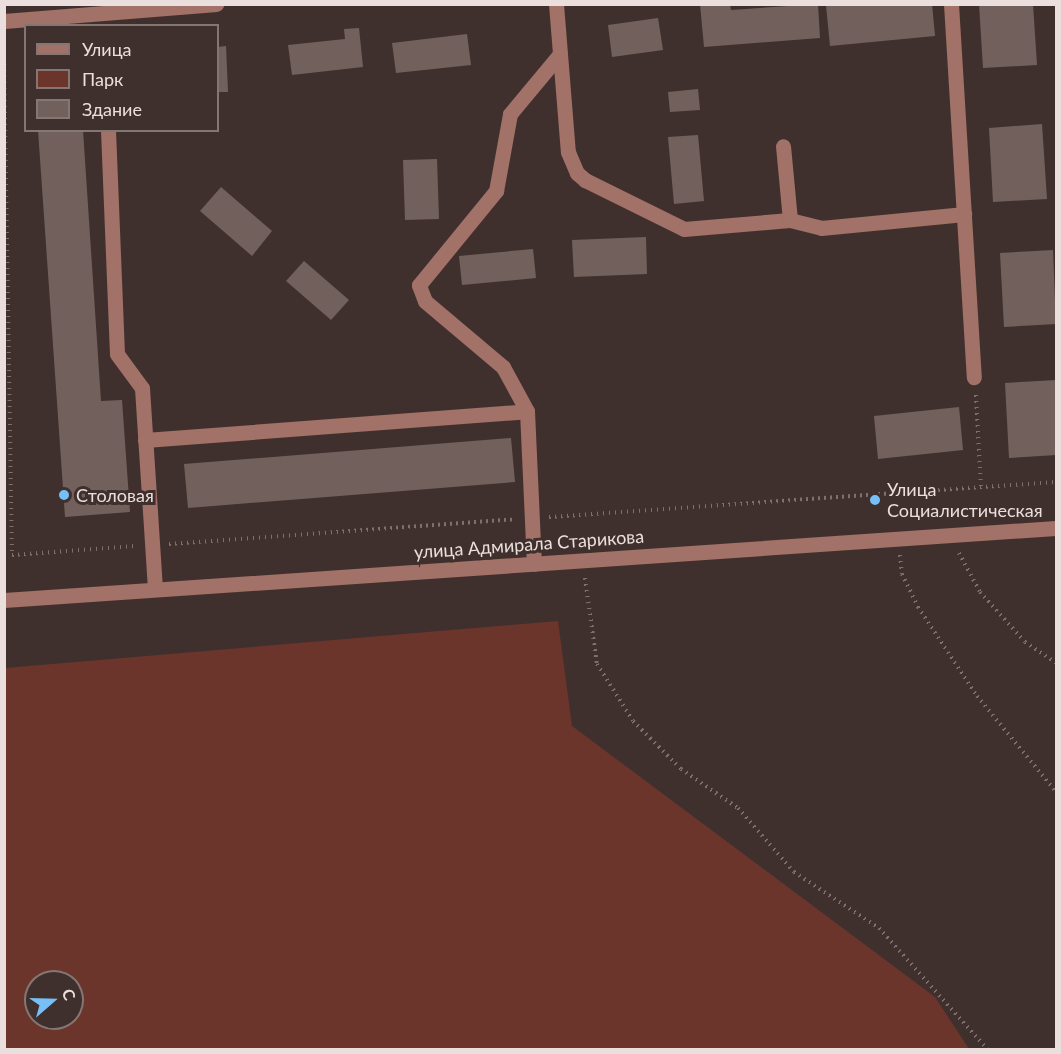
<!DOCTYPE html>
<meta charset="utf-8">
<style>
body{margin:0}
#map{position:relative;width:1061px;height:1054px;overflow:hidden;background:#40302d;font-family:Lato,sans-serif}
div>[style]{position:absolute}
.green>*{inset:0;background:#6b352b}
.building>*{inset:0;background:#72605c}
.path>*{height:4px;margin-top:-2px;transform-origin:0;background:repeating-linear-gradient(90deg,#7e706d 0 1.5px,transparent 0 6px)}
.minor>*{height:15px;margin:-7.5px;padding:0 7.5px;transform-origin:7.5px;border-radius:7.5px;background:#a27167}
.dots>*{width:16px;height:16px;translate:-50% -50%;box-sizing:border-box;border:3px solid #40302d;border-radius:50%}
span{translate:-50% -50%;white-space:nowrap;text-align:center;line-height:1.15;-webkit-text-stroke:6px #40302d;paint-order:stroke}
.poi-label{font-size:18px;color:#eadfdd}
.left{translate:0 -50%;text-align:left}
.street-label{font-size:18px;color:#eadfdd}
.frame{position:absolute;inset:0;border:6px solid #eadfdd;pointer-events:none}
.legend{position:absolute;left:24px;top:24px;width:195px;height:108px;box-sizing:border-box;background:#40302d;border:2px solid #847673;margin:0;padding:8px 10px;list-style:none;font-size:18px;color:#eadfdd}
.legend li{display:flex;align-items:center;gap:12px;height:30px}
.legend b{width:30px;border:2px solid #847673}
.north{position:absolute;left:24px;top:970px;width:60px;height:60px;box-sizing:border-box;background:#40302d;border:2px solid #847673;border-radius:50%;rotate:70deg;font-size:16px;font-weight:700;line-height:24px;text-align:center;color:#eadfdd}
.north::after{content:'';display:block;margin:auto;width:21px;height:27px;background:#76c0f7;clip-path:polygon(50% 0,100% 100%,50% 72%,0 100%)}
</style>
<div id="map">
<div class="green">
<div style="clip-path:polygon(evenodd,558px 621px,572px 726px,935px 997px,969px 1049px,5px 1049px,5px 668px,558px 621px,36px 982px,72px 982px,72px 1018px,36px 1018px,36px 982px)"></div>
</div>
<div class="building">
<div style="clip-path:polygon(700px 4px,730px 4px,731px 10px,818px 4px,820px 38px,704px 47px)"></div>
<div style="clip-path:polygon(852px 4px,932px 4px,935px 36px,830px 46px,826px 5px)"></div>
<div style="clip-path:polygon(979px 4px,1033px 4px,1037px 65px,983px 68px)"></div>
<div style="clip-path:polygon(658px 18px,663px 50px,612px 57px,608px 25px)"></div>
<div style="clip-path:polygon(359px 28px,363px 67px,292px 75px,288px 45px,345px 39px,344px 29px)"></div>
<div style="clip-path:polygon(467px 34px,471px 65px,396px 73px,392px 43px)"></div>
<div style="clip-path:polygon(226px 46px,228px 92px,218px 92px,218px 47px)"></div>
<div style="clip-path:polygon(698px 89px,700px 110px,670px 112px,668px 92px)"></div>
<div style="clip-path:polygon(1042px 124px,1047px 199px,993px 202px,989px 128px)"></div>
<div style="clip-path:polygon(38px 130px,83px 130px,101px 401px,122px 400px,130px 512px,65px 517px)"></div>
<div style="clip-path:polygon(698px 135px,704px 201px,674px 204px,668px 137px)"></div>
<div style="clip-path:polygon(437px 159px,439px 219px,405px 220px,403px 160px)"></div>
<div style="clip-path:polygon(221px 187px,272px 231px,252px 256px,200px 211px)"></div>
<div style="clip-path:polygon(646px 237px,647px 274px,574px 277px,572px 240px)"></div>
<div style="clip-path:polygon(533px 249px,536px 278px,462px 285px,459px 256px)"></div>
<div style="clip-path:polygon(1053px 250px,1056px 324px,1004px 327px,1000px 253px)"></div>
<div style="clip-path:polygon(304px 261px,349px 300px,331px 320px,286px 281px)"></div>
<div style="clip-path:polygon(1056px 380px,1056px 455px,1009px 458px,1005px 383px)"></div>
<div style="clip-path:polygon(959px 407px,963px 450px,878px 459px,874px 416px)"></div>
<div style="clip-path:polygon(511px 438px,515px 482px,188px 508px,184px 464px)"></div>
</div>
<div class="path">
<div style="left:4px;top:52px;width:503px;rotate:89.09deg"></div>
<div style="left:12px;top:555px;width:123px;rotate:-4.2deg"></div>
<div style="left:976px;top:395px;width:92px;rotate:86.9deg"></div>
<div style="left:549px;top:517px;width:508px;rotate:-3.95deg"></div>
<div style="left:169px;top:544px;width:347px;rotate:-4.1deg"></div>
<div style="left:959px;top:553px;width:44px;rotate:61.7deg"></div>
<div style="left:980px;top:592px;width:67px;rotate:48deg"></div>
<div style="left:1025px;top:642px;width:37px;rotate:34deg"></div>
<div style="left:900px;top:555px;width:19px;rotate:84deg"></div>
<div style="left:902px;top:574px;width:37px;rotate:64deg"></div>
<div style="left:918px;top:607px;width:107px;rotate:56.5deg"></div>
<div style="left:977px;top:696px;width:124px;rotate:50.5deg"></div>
<div style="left:585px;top:578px;width:87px;rotate:82.1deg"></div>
<div style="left:597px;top:664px;width:67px;rotate:57.7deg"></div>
<div style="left:633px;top:721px;width:68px;rotate:45deg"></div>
<div style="left:681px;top:769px;width:69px;rotate:34.4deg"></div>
<div style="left:738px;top:808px;width:85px;rotate:48.8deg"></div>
<div style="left:794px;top:872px;width:102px;rotate:33.4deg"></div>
<div style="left:879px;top:928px;width:164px;rotate:48.2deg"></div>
</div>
<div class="minor">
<div style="left:556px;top:4px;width:148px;rotate:85.4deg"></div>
<div style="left:568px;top:152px;width:23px;rotate:67deg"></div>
<div style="left:577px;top:173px;width:11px;rotate:41deg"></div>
<div style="left:585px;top:180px;width:110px;rotate:26.3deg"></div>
<div style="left:684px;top:229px;width:106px;rotate:-4.9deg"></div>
<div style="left:790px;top:220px;width:74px;rotate:-95.4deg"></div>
<div style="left:951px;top:4px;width:374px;rotate:86.5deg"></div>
<div style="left:4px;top:21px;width:213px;rotate:-4.6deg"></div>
<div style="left:108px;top:130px;width:224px;rotate:87.7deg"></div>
<div style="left:117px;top:354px;width:42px;rotate:53.7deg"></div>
<div style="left:142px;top:388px;width:201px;rotate:86.3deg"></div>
<div style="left:790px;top:220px;width:32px;rotate:14deg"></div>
<div style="left:821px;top:228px;width:144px;rotate:-5.6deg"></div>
<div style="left:527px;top:411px;width:50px;rotate:-118.6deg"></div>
<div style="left:503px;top:367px;width:102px;rotate:-139.8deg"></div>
<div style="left:425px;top:301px;width:17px;rotate:-111deg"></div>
<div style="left:419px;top:285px;width:122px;rotate:-50.7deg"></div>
<div style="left:496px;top:191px;width:78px;rotate:-79.7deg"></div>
<div style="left:510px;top:114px;width:78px;rotate:-50.2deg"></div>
<div style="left:145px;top:440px;width:383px;rotate:-4.3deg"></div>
<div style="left:527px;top:411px;width:153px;rotate:87.4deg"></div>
<div style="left:4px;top:600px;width:1054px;rotate:-3.92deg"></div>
</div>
<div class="dots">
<div style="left:64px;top:495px;background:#76c0f7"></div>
<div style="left:875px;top:500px;background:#76c0f7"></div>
</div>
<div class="poi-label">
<span class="left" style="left:887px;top:500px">Улица<br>Социалистическая</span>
<span class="left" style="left:76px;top:495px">Столовая</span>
</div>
<div class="street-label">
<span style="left:529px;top:544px;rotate:-4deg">улица Адмирала Старикова</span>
</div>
<div class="frame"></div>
<ul class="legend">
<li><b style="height:8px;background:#a27167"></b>Улица</li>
<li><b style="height:16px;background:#6b352b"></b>Парк</li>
<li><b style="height:16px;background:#72605c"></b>Здание</li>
</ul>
<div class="north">С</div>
</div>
